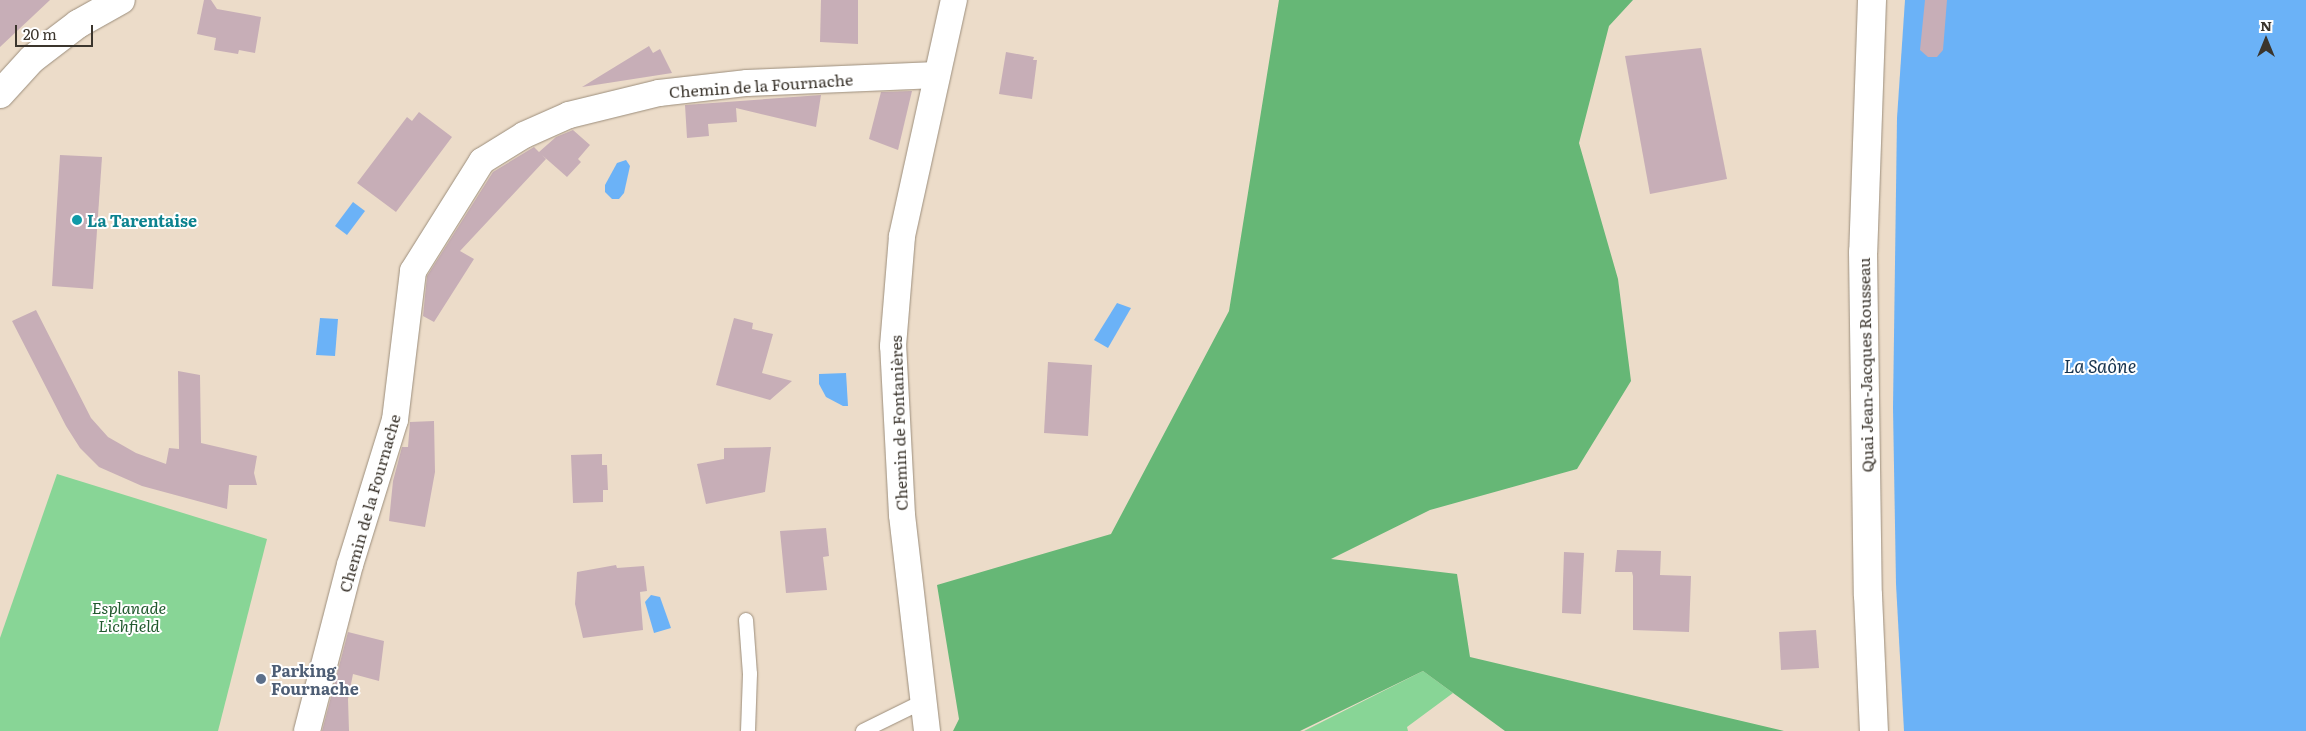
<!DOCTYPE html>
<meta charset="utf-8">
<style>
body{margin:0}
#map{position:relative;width:2306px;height:731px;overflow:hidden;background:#ecdcc9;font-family:Literata,serif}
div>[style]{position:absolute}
.green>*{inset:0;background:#88d596}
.forest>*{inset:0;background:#66b776}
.water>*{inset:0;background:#6bb2f7}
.building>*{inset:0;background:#c7aeb7}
.roads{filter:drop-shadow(0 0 1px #9c8e7c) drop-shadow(0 0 1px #9c8e7c)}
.lane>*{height:14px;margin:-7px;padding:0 7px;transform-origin:7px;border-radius:7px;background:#fff}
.street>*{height:26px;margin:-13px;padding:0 13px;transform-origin:13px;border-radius:13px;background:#fff}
.secondary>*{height:28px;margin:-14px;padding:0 14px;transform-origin:14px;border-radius:14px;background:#fff}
.dots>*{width:14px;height:14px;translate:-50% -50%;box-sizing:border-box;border:2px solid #fff;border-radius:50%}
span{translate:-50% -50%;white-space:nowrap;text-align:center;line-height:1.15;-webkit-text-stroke:4px #fff;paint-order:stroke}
.street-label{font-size:16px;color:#3b352d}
.culture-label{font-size:16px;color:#0d838f;font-weight:700}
.left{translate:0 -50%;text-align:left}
.park-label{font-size:16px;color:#225a2f;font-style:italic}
.service-label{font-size:16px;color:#4e5e75;font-weight:700}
.water-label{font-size:18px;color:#16334f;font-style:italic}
.north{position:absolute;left:2241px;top:15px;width:50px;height:50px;-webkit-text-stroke:4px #fff;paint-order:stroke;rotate:0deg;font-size:14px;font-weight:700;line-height:20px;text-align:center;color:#3b352d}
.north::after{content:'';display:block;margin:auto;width:18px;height:22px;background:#3b352d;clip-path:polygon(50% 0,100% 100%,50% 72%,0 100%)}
.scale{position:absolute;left:15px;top:25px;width:78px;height:22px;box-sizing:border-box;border:2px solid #3b352d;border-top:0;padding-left:6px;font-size:15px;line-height:18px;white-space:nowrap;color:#3b352d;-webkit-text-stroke:4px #fff;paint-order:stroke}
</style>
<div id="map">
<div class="green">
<div style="clip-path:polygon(57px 474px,267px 539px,218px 731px,0 731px,0 638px)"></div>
<div style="clip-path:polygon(1423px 671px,1453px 693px,1407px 727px,1408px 731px,1304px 731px)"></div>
</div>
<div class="forest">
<div style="clip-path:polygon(1279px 0,1633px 0,1609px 26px,1579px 143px,1618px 279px,1631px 381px,1577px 469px,1430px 510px,1331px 559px,1457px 574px,1470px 657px,1784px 731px,1505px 731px,1423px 671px,1300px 731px,953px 731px,959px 719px,937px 585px,1111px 534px,1229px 311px)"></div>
</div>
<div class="water">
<div style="clip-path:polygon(1905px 0,2306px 0,2306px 731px,1904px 731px,1896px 584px,1893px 408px,1897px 118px)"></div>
<div style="clip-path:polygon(626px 160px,630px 166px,624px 193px,619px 199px,612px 199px,605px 192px,605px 185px,617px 163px)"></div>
<div style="clip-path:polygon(353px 202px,365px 211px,347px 235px,335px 226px)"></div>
<div style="clip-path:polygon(1117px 303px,1131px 308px,1108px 348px,1094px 340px)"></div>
<div style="clip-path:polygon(320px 318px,338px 319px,335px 356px,316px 355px)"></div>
<div style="clip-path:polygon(846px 373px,848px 406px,843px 406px,826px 397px,819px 384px,819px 374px)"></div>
<div style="clip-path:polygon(651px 595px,660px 597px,671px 628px,654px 633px,645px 602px)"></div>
</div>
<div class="building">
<div style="clip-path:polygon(0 0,50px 0,0 47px)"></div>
<div style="clip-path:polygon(204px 0,211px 0,217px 9px,261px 17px,255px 53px,239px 50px,238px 54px,214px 50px,216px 38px,197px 34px)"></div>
<div style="clip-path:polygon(821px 0,858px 0,858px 44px,820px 42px)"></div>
<div style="clip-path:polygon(1925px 0,1947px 0,1943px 50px,1937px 57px,1928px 57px,1920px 50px)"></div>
<div style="clip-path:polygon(649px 46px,653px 53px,660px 49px,672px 73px,582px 87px)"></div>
<div style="clip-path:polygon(1701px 48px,1727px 179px,1650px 194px,1625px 56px)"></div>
<div style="clip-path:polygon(1006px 52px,1034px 57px,1033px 60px,1037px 60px,1032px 99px,999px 94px)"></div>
<div style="clip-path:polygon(912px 91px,898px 150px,869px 139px,881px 92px)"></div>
<div style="clip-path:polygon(821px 95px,816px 127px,736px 108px,737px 122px,708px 124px,709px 136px,687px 138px,685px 105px)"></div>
<div style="clip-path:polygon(419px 112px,452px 137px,396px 212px,357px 183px,407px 117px,412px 121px)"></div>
<div style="clip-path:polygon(573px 130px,590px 145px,578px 159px,581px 162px,567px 177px,542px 155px,546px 159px,460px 251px,474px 259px,434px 322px,423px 316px,427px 276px,493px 172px,534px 147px,539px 152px,556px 137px)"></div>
<div style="clip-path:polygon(60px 155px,102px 157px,93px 289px,52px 286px)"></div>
<div style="clip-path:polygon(36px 310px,91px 418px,108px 437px,136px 453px,166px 464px,169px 448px,179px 449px,178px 371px,200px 375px,201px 443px,257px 456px,254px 473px,257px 485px,229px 485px,227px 509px,142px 486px,99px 467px,80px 448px,66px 426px,12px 321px)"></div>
<div style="clip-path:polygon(734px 318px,753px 323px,752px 329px,773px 334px,762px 373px,792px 381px,770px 400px,716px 385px)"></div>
<div style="clip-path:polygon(1048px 362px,1092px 365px,1088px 436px,1044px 433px)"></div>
<div style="clip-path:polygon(434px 421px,435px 472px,425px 527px,389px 521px,393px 481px,402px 447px,408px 447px,410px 422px)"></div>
<div style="clip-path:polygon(771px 447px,765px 492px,706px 504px,697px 464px,724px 459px,724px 448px)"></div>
<div style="clip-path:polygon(602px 454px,602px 465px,607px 465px,608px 490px,603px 490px,603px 502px,573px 503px,571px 455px)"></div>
<div style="clip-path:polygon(826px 528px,829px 556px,823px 557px,827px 590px,786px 593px,780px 531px)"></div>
<div style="clip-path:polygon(1617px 550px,1661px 551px,1660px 575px,1691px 576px,1689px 632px,1633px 630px,1633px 576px,1632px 572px,1615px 572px)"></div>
<div style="clip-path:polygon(1564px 552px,1584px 553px,1581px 614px,1562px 613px)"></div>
<div style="clip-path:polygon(616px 565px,617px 568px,644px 566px,647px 591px,640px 592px,643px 630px,583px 638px,575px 604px,577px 572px)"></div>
<div style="clip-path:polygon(1816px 630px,1819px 668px,1781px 670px,1779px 632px)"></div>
<div style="clip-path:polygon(348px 632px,384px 641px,379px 681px,353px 674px,348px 699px,349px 731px,322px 731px)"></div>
</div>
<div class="roads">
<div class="lane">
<div style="left:746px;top:620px;width:54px;rotate:85.8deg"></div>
<div style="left:750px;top:674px;width:57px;rotate:92deg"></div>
<div style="left:863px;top:731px;width:66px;rotate:-26.2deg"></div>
</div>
<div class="street">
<div style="left:307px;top:731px;width:171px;rotate:-75.5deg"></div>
<div style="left:350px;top:565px;width:152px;rotate:-72.8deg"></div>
<div style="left:395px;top:420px;width:150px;rotate:-83.1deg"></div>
<div style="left:413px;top:271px;width:130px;rotate:-57.9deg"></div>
<div style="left:482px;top:161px;width:49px;rotate:-31.8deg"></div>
<div style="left:524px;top:135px;width:49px;rotate:-24deg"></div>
<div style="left:569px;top:115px;width:93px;rotate:-13.7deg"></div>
<div style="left:659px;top:93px;width:89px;rotate:-6.5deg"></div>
<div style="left:747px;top:83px;width:190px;rotate:-2.4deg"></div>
<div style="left:927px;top:731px;width:217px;rotate:-96.6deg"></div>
<div style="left:902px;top:515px;width:169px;rotate:-93deg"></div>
<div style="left:893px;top:346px;width:110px;rotate:-85.3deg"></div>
<div style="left:902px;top:236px;width:242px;rotate:-77.6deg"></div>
</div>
<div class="secondary">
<div style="left:1872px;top:0;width:252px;rotate:92deg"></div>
<div style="left:1863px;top:252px;width:343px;rotate:89.2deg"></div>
<div style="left:1868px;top:595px;width:136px;rotate:87.5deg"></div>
<div style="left:0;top:94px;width:47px;rotate:-47.6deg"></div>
<div style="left:32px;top:59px;width:58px;rotate:-37.3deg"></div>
<div style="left:78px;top:24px;width:49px;rotate:-29.2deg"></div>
</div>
</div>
<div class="dots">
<div style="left:77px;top:220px;background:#0f9aa8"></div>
<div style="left:261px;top:679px;background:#5c6f8a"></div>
</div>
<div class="street-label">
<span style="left:761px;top:85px;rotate:-4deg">Chemin de la Fournache</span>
<span style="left:1865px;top:365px;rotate:-91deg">Quai Jean-Jacques Rousseau</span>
<span style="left:898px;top:423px;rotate:-92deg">Chemin de Fontanières</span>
<span style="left:369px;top:503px;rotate:-74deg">Chemin de la Fournache</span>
</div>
<div class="culture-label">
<span class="left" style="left:87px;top:220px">La Tarentaise</span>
</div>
<div class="park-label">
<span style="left:129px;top:616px">Esplanade<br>Lichfield</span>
</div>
<div class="service-label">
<span class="left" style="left:271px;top:679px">Parking<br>Fournache</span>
</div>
<div class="water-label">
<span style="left:2100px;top:366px">La Saône</span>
</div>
<div class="north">N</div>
<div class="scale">20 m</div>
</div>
